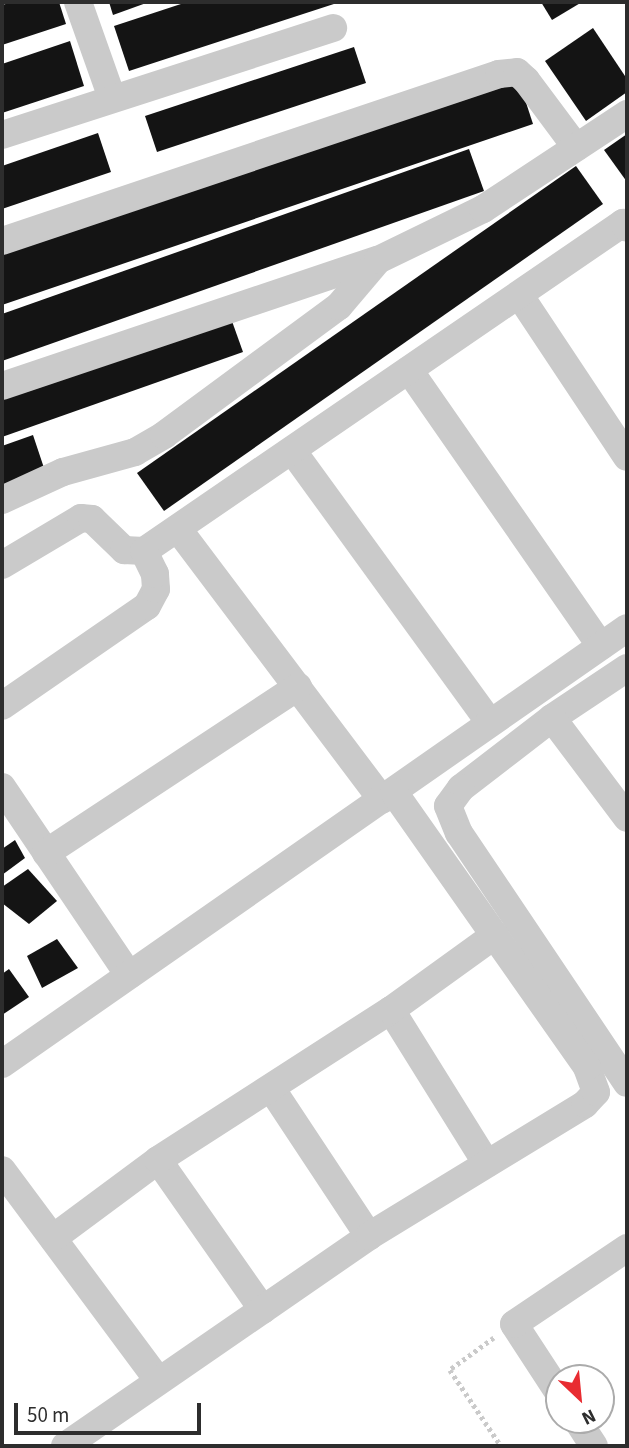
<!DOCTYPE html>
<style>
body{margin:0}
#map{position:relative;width:629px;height:1448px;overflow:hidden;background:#fff;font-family:"Source Sans 3",sans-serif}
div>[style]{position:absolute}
.building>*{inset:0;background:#141414}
.path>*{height:4.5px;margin-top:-2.25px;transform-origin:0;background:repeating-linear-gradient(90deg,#cacaca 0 3.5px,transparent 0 7px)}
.street>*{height:28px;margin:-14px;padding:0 14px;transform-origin:14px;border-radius:14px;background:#cacaca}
span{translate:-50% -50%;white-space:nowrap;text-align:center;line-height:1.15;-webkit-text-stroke:7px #fff;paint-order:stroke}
.frame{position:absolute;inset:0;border:4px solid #2d2d2d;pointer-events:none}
.north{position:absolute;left:545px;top:1364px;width:70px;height:70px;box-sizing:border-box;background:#fff;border:2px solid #ababab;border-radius:50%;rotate:154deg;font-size:19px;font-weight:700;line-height:28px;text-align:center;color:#2d2d2d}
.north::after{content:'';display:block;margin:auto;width:24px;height:32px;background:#e82c31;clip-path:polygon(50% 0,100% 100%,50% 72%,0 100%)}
.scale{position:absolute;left:14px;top:1403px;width:187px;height:32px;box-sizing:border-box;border:4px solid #2d2d2d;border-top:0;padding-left:9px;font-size:21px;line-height:24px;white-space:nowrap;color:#2d2d2d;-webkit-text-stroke:5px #fff;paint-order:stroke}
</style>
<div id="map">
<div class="building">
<div style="clip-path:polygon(13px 2px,59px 2px,66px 24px,2px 45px,2px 5px)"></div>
<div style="clip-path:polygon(109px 2px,149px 2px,113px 15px)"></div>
<div style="clip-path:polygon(187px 2px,340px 2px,129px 71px,114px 26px)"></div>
<div style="clip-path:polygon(541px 2px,582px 2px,552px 20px)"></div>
<div style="clip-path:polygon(593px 28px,627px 79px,627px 92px,586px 121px,545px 61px)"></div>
<div style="clip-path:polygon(70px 41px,84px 86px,2px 113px,2px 64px)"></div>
<div style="clip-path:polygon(354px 47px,366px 83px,157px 152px,145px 116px)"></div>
<div style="clip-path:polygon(518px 78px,533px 124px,2px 305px,2px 255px)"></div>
<div style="clip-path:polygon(98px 133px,111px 172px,2px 209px,2px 166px)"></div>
<div style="clip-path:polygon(627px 134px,627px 182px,604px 150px)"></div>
<div style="clip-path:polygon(469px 149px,484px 191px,2px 361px,2px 314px)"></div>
<div style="clip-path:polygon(576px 166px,603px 204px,164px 511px,137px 473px)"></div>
<div style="clip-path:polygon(228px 310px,243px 352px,2px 437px,2px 390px)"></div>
<div style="clip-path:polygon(33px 435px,45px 471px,2px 486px,2px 446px)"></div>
<div style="clip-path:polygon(15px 840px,25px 858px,2px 875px,2px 849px)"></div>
<div style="clip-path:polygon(28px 869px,57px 901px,29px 924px,2px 903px,2px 887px)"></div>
<div style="clip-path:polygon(57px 939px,78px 968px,42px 988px,27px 956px)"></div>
<div style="clip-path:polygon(9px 969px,29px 997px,2px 1015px,2px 974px)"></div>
</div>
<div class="path">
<div style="left:494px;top:1338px;width:54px;rotate:144deg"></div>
<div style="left:450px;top:1370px;width:92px;rotate:56.1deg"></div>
</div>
<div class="street">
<div style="left:78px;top:2px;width:102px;rotate:70.5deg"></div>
<div style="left:2px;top:135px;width:348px;rotate:-17.9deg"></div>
<div style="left:2px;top:241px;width:524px;rotate:-18.57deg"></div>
<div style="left:499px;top:74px;width:18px;rotate:-6deg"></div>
<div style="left:517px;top:72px;width:12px;rotate:42deg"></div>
<div style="left:526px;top:80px;width:84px;rotate:53.3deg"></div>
<div style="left:520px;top:296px;width:193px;rotate:56.4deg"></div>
<div style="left:409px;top:370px;width:336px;rotate:55.2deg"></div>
<div style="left:2px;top:386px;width:396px;rotate:-18.6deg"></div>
<div style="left:294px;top:453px;width:330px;rotate:54deg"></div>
<div style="left:2px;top:500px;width:67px;rotate:-24.7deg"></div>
<div style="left:63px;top:472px;width:75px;rotate:-15.5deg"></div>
<div style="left:135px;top:452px;width:34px;rotate:-30deg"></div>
<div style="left:164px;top:435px;width:217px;rotate:-36.4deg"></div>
<div style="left:339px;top:306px;width:60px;rotate:-49.7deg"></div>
<div style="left:378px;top:260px;width:117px;rotate:-25.9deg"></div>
<div style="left:483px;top:209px;width:173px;rotate:-33.4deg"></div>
<div style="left:178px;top:529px;width:339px;rotate:53deg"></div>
<div style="left:2px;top:565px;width:92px;rotate:-30.7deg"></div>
<div style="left:81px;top:518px;width:11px;rotate:5deg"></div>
<div style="left:92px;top:519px;width:45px;rotate:44.1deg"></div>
<div style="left:124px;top:550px;width:20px;rotate:3deg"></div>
<div style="left:144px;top:551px;width:581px;rotate:-34.4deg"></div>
<div style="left:623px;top:223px;width:6px;rotate:51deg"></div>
<div style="left:627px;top:668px;width:90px;rotate:146.3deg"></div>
<div style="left:552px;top:718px;width:115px;rotate:142.4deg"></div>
<div style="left:461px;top:788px;width:22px;rotate:126deg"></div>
<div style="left:448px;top:806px;width:29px;rotate:68deg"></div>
<div style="left:459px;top:833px;width:301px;rotate:56.1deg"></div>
<div style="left:2px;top:706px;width:176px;rotate:-34.6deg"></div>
<div style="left:147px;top:606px;width:19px;rotate:-62deg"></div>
<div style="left:156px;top:589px;width:15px;rotate:-94deg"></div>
<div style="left:155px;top:574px;width:25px;rotate:-116deg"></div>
<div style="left:552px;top:718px;width:125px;rotate:53.1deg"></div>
<div style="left:2px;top:787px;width:227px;rotate:56deg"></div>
<div style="left:46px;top:853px;width:302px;rotate:-33.4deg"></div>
<div style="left:391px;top:1010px;width:181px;rotate:58.1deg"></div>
<div style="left:2px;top:1064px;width:762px;rotate:-34.9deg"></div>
<div style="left:271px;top:1088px;width:178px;rotate:56.5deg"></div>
<div style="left:158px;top:1160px;width:183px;rotate:55deg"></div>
<div style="left:2px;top:1170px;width:262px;rotate:53.4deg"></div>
<div style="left:53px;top:1238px;width:131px;rotate:-36.6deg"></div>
<div style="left:158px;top:1160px;width:277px;rotate:-32.8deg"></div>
<div style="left:391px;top:1010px;width:128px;rotate:-35.8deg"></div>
<div style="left:559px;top:1393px;width:82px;rotate:-123.1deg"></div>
<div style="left:514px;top:1324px;width:136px;rotate:-33.9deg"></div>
<div style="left:577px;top:1420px;width:31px;rotate:57deg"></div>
<div style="left:65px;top:1446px;width:369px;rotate:-34.6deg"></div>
<div style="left:369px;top:1236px;width:253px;rotate:-31.4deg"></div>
<div style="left:585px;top:1104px;width:16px;rotate:-47deg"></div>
<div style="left:596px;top:1092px;width:27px;rotate:-110deg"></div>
<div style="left:587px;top:1067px;width:336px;rotate:-125.1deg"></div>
</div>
<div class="frame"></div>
<div class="north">N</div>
<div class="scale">50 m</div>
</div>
